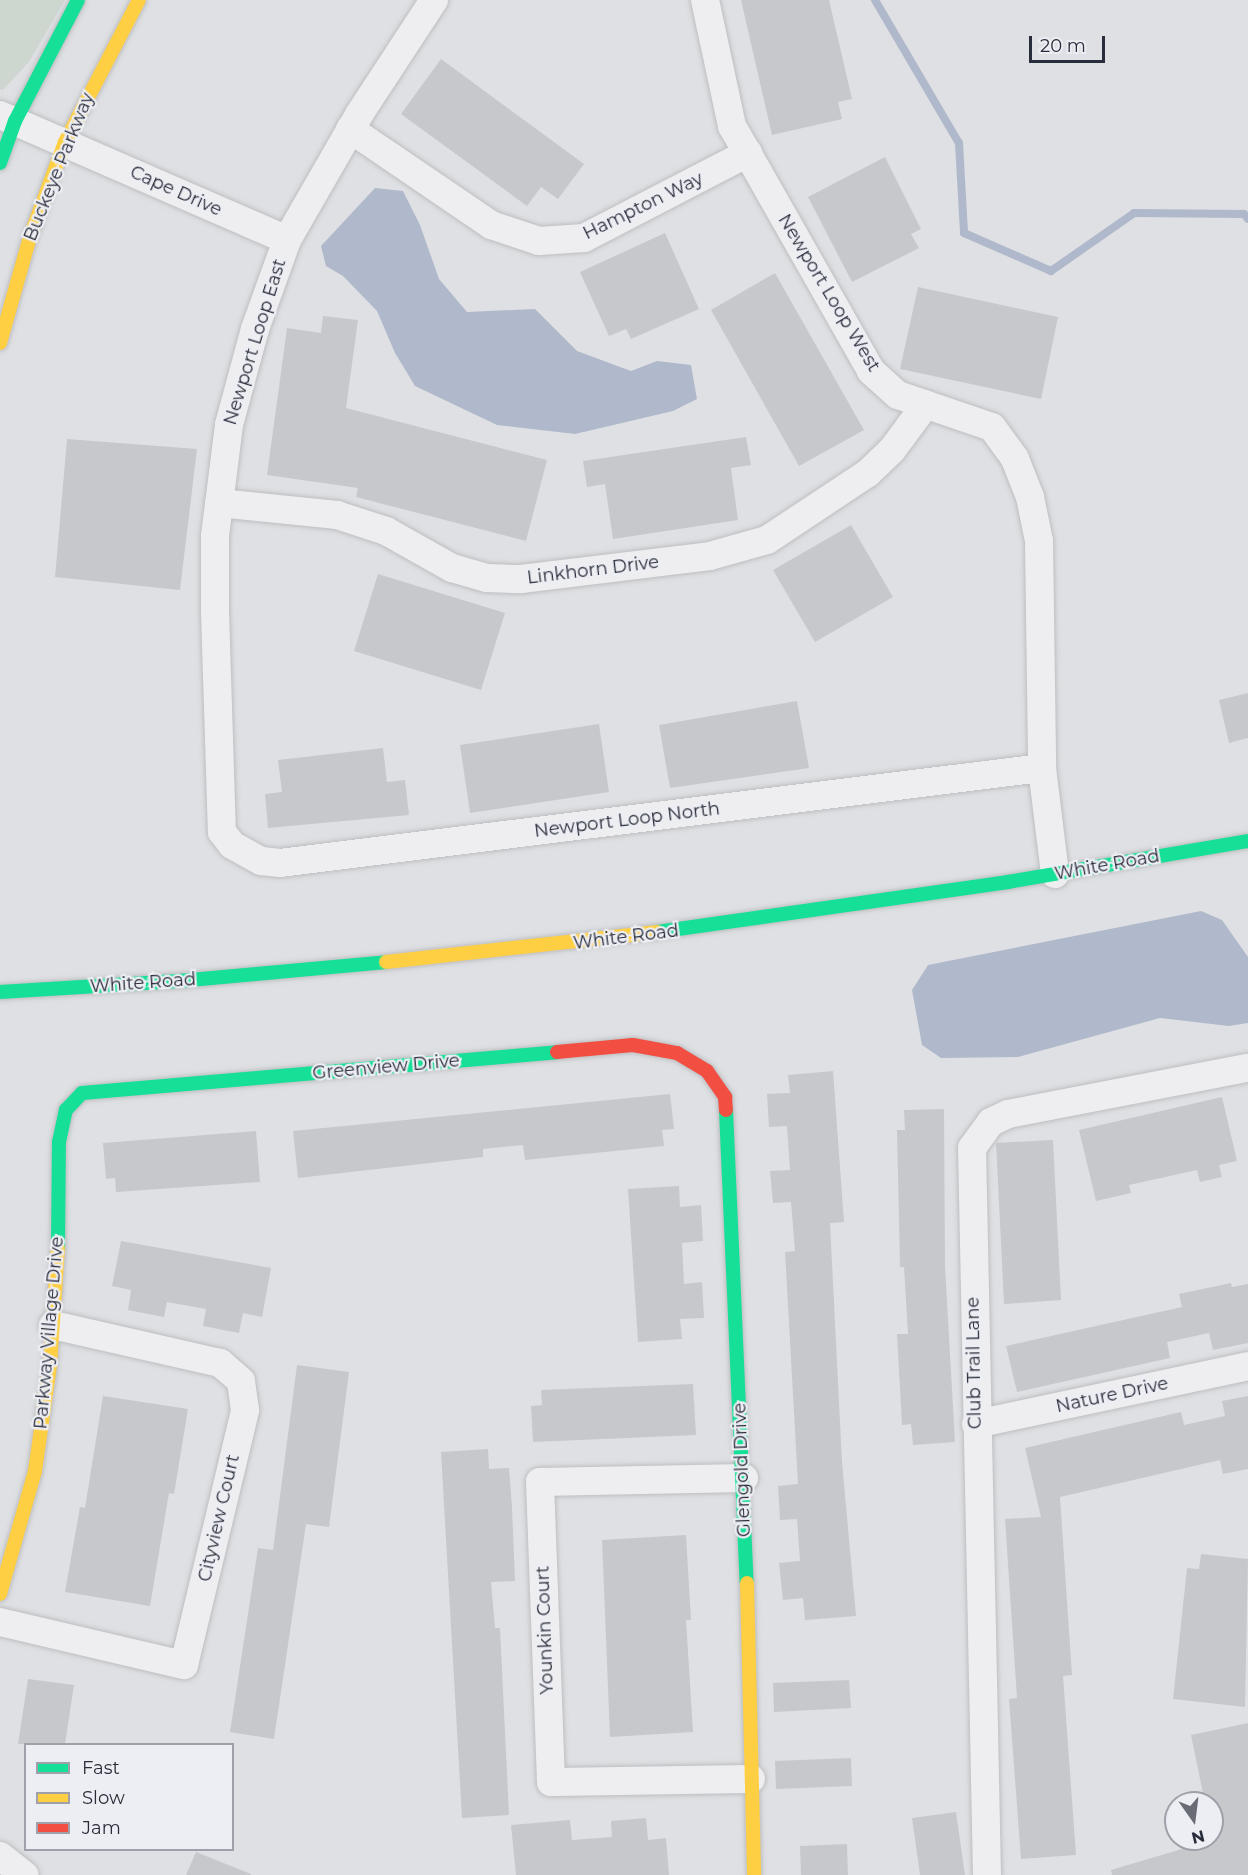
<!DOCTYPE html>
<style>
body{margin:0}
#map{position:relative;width:1248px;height:1875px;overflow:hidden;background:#dfe0e3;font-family:Montserrat,sans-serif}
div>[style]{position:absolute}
.green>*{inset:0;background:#ced6d0}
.water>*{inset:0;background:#b0b9cb}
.stream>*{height:8px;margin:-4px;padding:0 4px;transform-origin:4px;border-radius:4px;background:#b0b9cb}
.building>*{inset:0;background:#c7c8cb}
.roads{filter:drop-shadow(0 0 2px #bdbec1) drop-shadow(0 0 2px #bdbec1)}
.street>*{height:28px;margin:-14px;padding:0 14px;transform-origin:14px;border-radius:14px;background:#eeeef1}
.fast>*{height:14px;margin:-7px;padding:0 7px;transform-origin:7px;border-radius:7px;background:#16e098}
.slow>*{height:14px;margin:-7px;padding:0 7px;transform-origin:7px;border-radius:7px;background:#ffcf43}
.jam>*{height:14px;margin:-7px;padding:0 7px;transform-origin:7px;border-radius:7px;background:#f24e42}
span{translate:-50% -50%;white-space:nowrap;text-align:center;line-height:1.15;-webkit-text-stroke:4.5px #edeef3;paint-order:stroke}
.street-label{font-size:18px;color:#292c3a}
.legend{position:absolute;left:24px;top:1743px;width:210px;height:108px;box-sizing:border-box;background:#edeef3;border:2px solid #9fa0a9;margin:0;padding:8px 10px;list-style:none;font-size:18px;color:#292c3a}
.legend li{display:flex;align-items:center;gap:12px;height:30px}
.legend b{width:30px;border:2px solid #9fa0a9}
.north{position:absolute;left:1164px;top:1791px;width:60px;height:60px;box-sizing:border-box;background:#edeef3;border:2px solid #9fa0a9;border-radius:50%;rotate:166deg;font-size:16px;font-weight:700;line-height:24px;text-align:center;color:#292c3a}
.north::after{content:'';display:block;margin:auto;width:21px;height:27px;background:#696b75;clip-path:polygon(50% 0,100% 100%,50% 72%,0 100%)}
.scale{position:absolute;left:1029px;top:36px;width:76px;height:27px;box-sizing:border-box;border:3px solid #292c3a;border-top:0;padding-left:8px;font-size:18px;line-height:21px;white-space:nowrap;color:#292c3a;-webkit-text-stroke:4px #edeef3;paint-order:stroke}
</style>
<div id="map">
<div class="green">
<div style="clip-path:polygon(0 0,65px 0,29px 62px,3px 90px,0 89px)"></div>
</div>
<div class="water">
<div style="clip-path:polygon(375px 188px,403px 191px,420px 225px,439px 279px,467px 312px,535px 309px,577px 351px,631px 371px,657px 361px,691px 365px,697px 399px,673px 411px,575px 434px,497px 425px,415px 386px,395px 353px,377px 311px,343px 276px,326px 266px,321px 246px)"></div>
<div style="clip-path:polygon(1201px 911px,1222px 920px,1248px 957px,1248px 1023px,1229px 1026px,1160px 1018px,1018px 1057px,941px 1058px,922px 1045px,912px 990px,928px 965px)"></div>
</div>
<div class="stream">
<div style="left:875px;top:0;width:166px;rotate:59.6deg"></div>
<div style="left:959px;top:143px;width:90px;rotate:86.8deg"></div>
<div style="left:964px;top:233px;width:95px;rotate:23.6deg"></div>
<div style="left:1051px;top:271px;width:101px;rotate:-34.9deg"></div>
<div style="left:1134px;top:213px;width:110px;rotate:0.5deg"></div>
<div style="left:1244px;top:214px;width:6px;rotate:51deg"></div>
</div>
<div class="building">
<div style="clip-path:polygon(741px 0,829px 0,852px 99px,838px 102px,842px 119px,772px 135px)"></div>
<div style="clip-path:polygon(441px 59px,584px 164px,558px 199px,541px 187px,527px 206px,401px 114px)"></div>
<div style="clip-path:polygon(885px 157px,921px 229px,911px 234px,919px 248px,852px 282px,808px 197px)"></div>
<div style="clip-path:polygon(665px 233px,699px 309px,631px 339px,626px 329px,609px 336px,580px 272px)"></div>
<div style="clip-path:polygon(775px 273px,864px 430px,799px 466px,711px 310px)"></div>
<div style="clip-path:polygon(918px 287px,1058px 317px,1041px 399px,900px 369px)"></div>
<div style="clip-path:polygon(323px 316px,358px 320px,346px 408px,547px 460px,526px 541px,356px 497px,358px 488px,267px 475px,287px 328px,321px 333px)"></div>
<div style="clip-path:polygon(746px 437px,751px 465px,731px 468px,738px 520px,613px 539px,605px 484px,587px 487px,583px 461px)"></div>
<div style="clip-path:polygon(67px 439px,197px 449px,180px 590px,55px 577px)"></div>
<div style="clip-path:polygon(851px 525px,893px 597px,815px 642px,773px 570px)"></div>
<div style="clip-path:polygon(378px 574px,505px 613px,481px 690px,354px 651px)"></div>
<div style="clip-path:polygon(1248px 693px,1248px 738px,1229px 743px,1219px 700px)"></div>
<div style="clip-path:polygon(797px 701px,809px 768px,670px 788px,659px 725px)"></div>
<div style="clip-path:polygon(599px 724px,609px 792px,470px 813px,460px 745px)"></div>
<div style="clip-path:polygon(383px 748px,387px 782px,405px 780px,409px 815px,268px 828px,265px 794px,282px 792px,278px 760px)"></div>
<div style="clip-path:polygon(833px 1071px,844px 1222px,830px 1223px,842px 1462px,856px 1616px,805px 1620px,803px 1598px,783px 1600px,779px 1563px,800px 1561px,797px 1519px,780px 1520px,778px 1486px,798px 1484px,785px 1252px,795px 1251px,791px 1202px,773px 1203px,770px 1171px,790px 1170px,787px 1126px,769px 1127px,767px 1094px,790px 1093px,788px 1075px)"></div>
<div style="clip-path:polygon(670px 1094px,674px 1129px,662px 1130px,664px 1146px,525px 1160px,523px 1145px,483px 1149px,483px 1157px,298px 1178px,293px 1131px)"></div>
<div style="clip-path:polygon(1222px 1097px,1237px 1161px,1219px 1165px,1222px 1177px,1200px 1182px,1197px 1170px,1129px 1185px,1131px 1193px,1096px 1201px,1079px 1130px)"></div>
<div style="clip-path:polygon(944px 1109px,945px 1266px,955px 1442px,913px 1445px,911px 1424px,902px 1425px,897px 1334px,908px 1334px,904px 1267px,900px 1267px,897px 1130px,905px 1130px,904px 1110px)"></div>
<div style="clip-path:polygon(256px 1131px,260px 1182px,116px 1192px,115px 1178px,106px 1179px,103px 1143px)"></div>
<div style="clip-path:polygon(1053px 1140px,1061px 1300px,1004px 1304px,996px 1143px)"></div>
<div style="clip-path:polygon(679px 1186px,680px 1207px,701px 1205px,703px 1241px,682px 1243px,684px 1284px,702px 1282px,704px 1318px,680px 1319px,682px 1339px,638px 1342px,628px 1189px)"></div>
<div style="clip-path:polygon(121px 1241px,271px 1268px,262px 1317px,243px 1313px,239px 1333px,203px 1326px,206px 1309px,167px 1302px,164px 1317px,128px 1310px,131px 1290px,112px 1286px)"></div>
<div style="clip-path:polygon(1231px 1283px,1232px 1287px,1248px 1284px,1248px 1343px,1213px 1350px,1209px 1333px,1167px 1342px,1170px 1358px,1017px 1392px,1006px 1346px,1182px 1307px,1179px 1294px)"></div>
<div style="clip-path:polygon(297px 1365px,349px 1372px,329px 1527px,306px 1524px,274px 1739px,230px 1732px,258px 1548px,273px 1550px)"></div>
<div style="clip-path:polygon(693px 1384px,696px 1435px,533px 1442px,531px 1406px,542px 1405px,541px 1390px)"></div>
<div style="clip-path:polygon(103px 1396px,188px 1409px,174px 1494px,169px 1493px,150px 1606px,65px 1592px,80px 1507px,85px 1508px)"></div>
<div style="clip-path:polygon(1248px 1396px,1248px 1469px,1223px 1474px,1220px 1460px,1060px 1497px,1072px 1675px,1063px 1676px,1076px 1855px,1021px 1859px,1009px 1699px,1017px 1698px,1005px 1519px,1041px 1517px,1025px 1448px,1181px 1412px,1184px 1425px,1225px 1416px,1222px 1401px)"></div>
<div style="clip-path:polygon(488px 1449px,489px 1469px,509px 1468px,512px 1507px,515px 1581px,491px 1582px,495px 1628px,500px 1628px,509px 1815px,462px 1818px,441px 1452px)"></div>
<div style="clip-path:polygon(686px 1535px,691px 1620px,686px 1620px,693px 1732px,610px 1737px,602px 1540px)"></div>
<div style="clip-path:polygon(1201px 1554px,1248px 1559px,1245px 1707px,1173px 1699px,1187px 1568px,1199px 1569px)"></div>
<div style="clip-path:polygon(28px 1679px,74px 1685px,65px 1744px,18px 1744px)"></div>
<div style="clip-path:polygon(849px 1680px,851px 1708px,774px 1712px,773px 1683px)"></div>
<div style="clip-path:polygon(1248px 1723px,1248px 1875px,1112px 1875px,1111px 1870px,1212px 1840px,1212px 1803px,1205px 1803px,1191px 1735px)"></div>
<div style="clip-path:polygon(851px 1758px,852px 1786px,776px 1789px,775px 1761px)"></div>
<div style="clip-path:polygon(956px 1812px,965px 1875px,920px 1875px,912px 1818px)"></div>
<div style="clip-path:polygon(646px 1818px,648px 1840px,666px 1838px,669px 1875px,516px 1875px,511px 1825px,570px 1820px,572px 1840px,612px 1837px,611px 1821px)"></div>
<div style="clip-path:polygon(847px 1844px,848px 1875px,801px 1875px,800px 1846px)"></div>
<div style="clip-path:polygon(196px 1852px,251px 1874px,250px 1875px,186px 1875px)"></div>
</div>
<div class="roads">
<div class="street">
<div style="left:434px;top:0;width:135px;rotate:123.2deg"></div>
<div style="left:360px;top:113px;width:146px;rotate:119.9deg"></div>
<div style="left:287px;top:240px;width:95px;rotate:109.8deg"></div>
<div style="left:255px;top:329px;width:99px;rotate:105.2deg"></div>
<div style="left:229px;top:425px;width:112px;rotate:97.2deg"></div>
<div style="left:215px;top:536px;width:76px;rotate:90deg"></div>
<div style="left:215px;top:612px;width:220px;rotate:88.2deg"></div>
<div style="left:222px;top:832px;width:16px;rotate:52deg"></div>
<div style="left:232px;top:845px;width:33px;rotate:29deg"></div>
<div style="left:261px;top:861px;width:19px;rotate:6deg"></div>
<div style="left:280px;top:863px;width:768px;rotate:-7.11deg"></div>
<div style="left:705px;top:0;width:129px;rotate:77.9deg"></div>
<div style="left:732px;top:126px;width:282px;rotate:60.4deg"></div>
<div style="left:871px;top:371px;width:36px;rotate:42deg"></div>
<div style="left:898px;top:395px;width:99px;rotate:18.8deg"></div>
<div style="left:992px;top:427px;width:39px;rotate:54deg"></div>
<div style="left:1015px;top:459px;width:41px;rotate:68.5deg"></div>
<div style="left:1030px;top:497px;width:45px;rotate:78.4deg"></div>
<div style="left:1039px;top:541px;width:227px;rotate:89.2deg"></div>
<div style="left:1042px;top:768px;width:107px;rotate:83deg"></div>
<div style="left:0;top:115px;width:313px;rotate:23.5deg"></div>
<div style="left:350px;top:129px;width:171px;rotate:34.2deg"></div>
<div style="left:491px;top:225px;width:51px;rotate:18.4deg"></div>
<div style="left:539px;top:241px;width:45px;rotate:-3.8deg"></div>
<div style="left:584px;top:238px;width:185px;rotate:-27.4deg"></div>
<div style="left:219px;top:503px;width:119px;rotate:5.8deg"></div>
<div style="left:337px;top:515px;width:52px;rotate:18.1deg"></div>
<div style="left:386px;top:531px;width:76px;rotate:29.3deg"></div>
<div style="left:452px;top:568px;width:36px;rotate:16deg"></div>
<div style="left:487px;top:578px;width:34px;rotate:2deg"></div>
<div style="left:521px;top:579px;width:190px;rotate:-6.9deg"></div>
<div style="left:710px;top:556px;width:59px;rotate:-15.7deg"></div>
<div style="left:767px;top:540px;width:121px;rotate:-33.6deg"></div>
<div style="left:868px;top:473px;width:33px;rotate:-44deg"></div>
<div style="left:892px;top:450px;width:57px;rotate:-53.5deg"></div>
<div style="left:976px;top:1424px;width:278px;rotate:-12deg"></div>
<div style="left:744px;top:1478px;width:204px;rotate:178.9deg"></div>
<div style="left:540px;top:1482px;width:300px;rotate:87.9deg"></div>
<div style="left:551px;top:1782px;width:200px;rotate:-0.9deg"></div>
<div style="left:0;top:1622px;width:189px;rotate:13.2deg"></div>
<div style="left:184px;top:1665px;width:262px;rotate:-76.5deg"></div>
<div style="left:245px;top:1410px;width:29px;rotate:-98deg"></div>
<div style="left:241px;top:1381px;width:28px;rotate:-139deg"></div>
<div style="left:220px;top:1363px;width:171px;rotate:-167.2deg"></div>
<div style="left:0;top:1856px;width:31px;rotate:38deg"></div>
<div style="left:987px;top:1875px;width:727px;rotate:-91.18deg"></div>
<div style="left:972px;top:1148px;width:32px;rotate:-54deg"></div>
<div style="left:991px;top:1122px;width:19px;rotate:-25deg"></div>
<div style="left:1008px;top:1114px;width:244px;rotate:-10.9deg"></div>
</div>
<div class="fast">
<div style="left:0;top:163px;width:45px;rotate:-70.3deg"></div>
<div style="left:15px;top:121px;width:136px;rotate:-62.5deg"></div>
<div style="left:657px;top:932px;width:355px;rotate:-8.1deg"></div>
<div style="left:1008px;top:882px;width:243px;rotate:-9.7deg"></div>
<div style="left:0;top:992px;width:179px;rotate:-3.5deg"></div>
<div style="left:179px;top:981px;width:208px;rotate:-5.2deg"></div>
<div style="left:726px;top:1110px;width:473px;rotate:87.5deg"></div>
<div style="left:58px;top:1248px;width:106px;rotate:-89.5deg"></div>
<div style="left:59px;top:1142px;width:33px;rotate:-78deg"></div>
<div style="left:66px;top:1110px;width:23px;rotate:-47deg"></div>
<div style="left:82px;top:1093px;width:477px;rotate:-4.9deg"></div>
</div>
<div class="slow">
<div style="left:0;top:343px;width:110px;rotate:-74.2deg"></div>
<div style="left:30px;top:237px;width:101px;rotate:-69.8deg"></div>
<div style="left:65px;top:142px;width:160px;rotate:-62.5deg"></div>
<div style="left:386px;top:962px;width:273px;rotate:-6.3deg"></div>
<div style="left:747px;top:1583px;width:292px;rotate:88.6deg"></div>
<div style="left:0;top:1594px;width:128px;rotate:-74.1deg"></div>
<div style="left:35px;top:1471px;width:107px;rotate:-81.9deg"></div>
<div style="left:50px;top:1365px;width:117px;rotate:-86.1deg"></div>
</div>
<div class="jam">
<div style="left:557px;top:1052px;width:76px;rotate:-5.3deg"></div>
<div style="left:633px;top:1045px;width:45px;rotate:10.3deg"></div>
<div style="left:677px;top:1053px;width:35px;rotate:31deg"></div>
<div style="left:707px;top:1071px;width:32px;rotate:55deg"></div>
<div style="left:725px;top:1097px;width:13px;rotate:86deg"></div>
</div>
</div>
<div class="street-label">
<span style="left:59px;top:167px;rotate:-68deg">Buckeye Parkway</span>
<span style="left:176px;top:191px;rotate:24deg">Cape Drive</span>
<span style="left:643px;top:206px;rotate:-26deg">Hampton Way</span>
<span style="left:829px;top:293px;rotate:59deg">Newport Loop West</span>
<span style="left:255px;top:342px;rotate:-73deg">Newport Loop East</span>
<span style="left:593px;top:570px;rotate:-7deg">Linkhorn Drive</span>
<span style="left:627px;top:820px;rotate:-7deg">Newport Loop North</span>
<span style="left:1107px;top:865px;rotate:-10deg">White Road</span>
<span style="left:626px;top:937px;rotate:-7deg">White Road</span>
<span style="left:143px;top:983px;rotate:-4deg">White Road</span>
<span style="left:386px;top:1067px;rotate:-5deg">Greenview Drive</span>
<span style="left:49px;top:1333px;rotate:-85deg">Parkway Village Drive</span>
<span style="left:974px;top:1363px;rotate:-91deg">Club Trail Lane</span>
<span style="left:1112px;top:1395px;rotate:-12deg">Nature Drive</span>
<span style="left:742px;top:1470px;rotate:-92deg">Glengold Drive</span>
<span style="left:219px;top:1518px;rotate:-77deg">Cityview Court</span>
<span style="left:545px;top:1630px;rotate:-92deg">Younkin Court</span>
</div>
<ul class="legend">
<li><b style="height:8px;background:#16e098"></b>Fast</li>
<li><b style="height:8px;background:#ffcf43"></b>Slow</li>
<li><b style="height:8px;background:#f24e42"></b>Jam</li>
</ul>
<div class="north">N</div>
<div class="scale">20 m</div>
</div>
